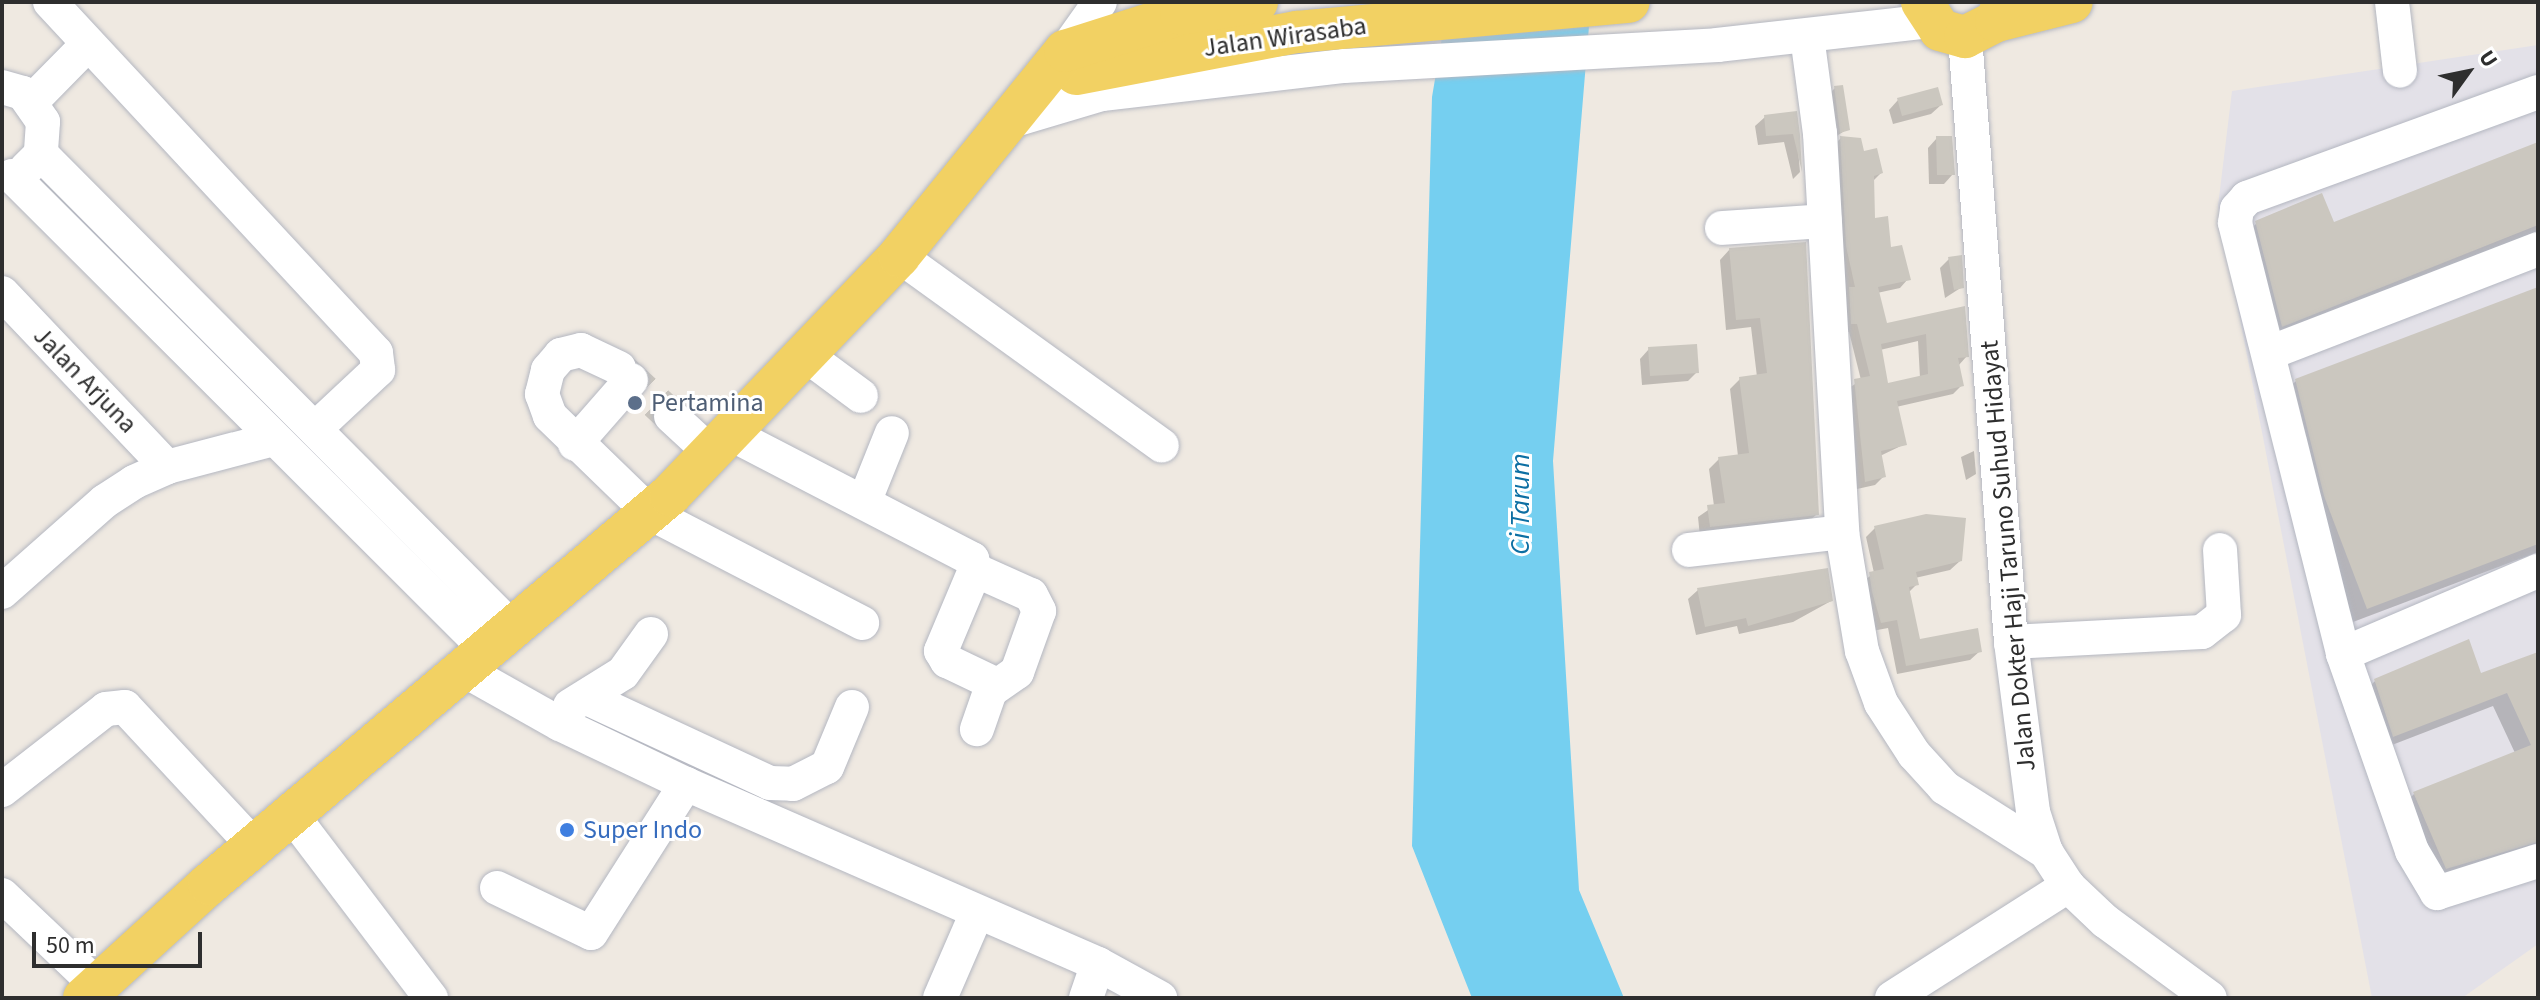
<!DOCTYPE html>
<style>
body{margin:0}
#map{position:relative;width:2540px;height:1000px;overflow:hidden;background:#efe9e1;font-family:"Source Sans 3",sans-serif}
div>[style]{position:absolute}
.industrial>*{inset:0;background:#e3e1e8}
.water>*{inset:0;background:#75cff0}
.shadow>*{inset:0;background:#0003}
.building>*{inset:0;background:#cbc7bf}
.minor-tunnel>*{height:34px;margin-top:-17px;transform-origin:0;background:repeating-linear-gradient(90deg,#c8c4bd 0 34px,transparent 0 51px)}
.roads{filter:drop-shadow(0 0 2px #b4b7c1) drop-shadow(0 0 2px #b4b7c1)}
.minor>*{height:34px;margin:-17px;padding:0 17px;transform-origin:17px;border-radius:17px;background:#fff}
.major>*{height:42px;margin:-21px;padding:0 21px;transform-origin:21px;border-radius:21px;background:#f2d163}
.dots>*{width:22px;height:22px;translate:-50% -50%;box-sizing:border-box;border:4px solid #fff;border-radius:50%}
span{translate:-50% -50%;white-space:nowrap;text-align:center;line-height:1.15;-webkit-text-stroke:6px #fff;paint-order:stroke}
.street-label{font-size:26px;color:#2e2e2e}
.service-label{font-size:26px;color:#4e5e75}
.left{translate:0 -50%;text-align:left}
.shop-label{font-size:26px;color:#366cbe}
.water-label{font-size:28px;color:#0d6fa3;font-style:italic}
.frame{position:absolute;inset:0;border:4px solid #2e2e2e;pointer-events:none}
.north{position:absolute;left:2428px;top:32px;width:80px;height:80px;-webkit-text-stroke:6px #fff;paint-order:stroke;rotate:57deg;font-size:22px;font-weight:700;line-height:32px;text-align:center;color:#2e2e2e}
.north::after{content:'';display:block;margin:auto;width:28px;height:36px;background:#2e2e2e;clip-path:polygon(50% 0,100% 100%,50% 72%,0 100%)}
.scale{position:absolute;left:32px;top:932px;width:170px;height:36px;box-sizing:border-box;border:4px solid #2e2e2e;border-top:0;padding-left:10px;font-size:24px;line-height:28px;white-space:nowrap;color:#2e2e2e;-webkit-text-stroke:6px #fff;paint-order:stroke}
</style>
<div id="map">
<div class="industrial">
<div style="clip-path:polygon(2538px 45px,2538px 944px,2462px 998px,2372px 998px,2218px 206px,2232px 91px)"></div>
</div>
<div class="water">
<div style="clip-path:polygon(1448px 2px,1591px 2px,1553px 461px,1579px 890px,1624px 998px,1472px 998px,1412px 846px,1432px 97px)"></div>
</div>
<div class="shadow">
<div style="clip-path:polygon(1835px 88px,1847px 129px,1834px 138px,1828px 95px)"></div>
<div style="clip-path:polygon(1898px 100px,1941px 105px,1931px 114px,1893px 124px,1889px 110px)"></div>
<div style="clip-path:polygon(1795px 114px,1800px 172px,1793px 179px,1784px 142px,1758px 145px,1755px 126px,1765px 117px)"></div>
<div style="clip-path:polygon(evenodd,1841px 138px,1881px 173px,1873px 181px,1873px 220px,1908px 279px,1900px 288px,1877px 293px,1885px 325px,1964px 309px,1967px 356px,1958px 366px,1962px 385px,1953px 394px,1896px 407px,1905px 444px,1880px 456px,1884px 476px,1875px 485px,1857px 489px,1846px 390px,1861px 380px,1849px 332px,1843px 332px,1841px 298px,1846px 292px,1838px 256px,1832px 147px,1841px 138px,1918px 341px,1920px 378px,1887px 386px,1880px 350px,1918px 341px)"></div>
<div style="clip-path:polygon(1937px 138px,1953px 174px,1944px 184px,1929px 184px,1928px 148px)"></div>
<div style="clip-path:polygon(2538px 146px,2538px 231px,2267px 340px,2242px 237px,2257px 223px,2333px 225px)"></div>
<div style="clip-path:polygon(1804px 244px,1817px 514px,1806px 524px,1700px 537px,1698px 517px,1714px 506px,1709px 469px,1719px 459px,1738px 456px,1730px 389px,1740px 379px,1757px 377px,1751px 327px,1726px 330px,1720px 260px,1730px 249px)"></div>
<div style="clip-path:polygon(1949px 259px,1962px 287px,1945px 298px,1940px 268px)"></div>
<div style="clip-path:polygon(2538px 289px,2538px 552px,2353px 622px,2310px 511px,2281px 395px,2296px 381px)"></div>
<div style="clip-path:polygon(1649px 349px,1697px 372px,1688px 381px,1642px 385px,1640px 359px)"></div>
<div style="clip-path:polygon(1974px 451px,1976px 474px,1966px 480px,1961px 457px)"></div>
<div style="clip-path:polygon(1875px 528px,1960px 561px,1950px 570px,1915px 578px,1917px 584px,1908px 593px,1918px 641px,1980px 651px,1970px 660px,1897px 674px,1888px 628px,1872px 631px,1861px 583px,1874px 573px,1866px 537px)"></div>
<div style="clip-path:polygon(1698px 590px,1831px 601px,1793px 622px,1739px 634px,1737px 626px,1696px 635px,1688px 599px)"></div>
<div style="clip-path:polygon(2538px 654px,2538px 847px,2432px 882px,2400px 808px,2414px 794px,2515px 753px,2493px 706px,2379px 750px,2361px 695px,2376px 680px,2480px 676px)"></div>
</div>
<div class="building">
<div style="clip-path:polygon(1843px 85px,1850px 130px,1840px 133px,1834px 86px)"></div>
<div style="clip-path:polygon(1938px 87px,1943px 105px,1902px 116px,1897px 98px)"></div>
<div style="clip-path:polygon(1797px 111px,1800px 135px,1802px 172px,1793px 134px,1766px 136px,1764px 115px)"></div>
<div style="clip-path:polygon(evenodd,1840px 136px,1861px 138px,1864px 151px,1877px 148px,1883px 173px,1874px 176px,1875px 218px,1888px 216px,1891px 247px,1902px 245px,1911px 280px,1878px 287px,1887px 323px,1965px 306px,1969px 357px,1958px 358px,1964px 386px,1897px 401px,1907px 445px,1881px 451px,1886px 477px,1865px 482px,1854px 379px,1870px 376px,1857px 324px,1851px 324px,1849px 287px,1855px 287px,1846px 246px,1840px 136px,1926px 334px,1928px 374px,1888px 383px,1881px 344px,1926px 334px)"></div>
<div style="clip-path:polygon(1936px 136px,1952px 136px,1955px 175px,1937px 175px)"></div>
<div style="clip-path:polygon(2538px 142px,2538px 225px,2282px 327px,2255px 221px,2322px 193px,2334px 222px)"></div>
<div style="clip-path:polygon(1806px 242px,1819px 515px,1710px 527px,1707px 505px,1725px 503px,1718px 457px,1749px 453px,1739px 377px,1767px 373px,1760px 318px,1736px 320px,1729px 248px)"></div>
<div style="clip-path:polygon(1962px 255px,1964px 288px,1954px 290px,1948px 257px)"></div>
<div style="clip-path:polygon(2538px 287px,2538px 544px,2367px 609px,2324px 496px,2295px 379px)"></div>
<div style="clip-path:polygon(1697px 344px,1699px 373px,1650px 376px,1648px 347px)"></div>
<div style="clip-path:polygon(1926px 514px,1966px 518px,1962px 561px,1916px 572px,1919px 585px,1909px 587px,1920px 639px,1978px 628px,1982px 652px,1906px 666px,1897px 620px,1881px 623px,1872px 592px,1869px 572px,1884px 569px,1874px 526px)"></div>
<div style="clip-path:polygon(1828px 568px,1833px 601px,1748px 626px,1746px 618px,1705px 627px,1697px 588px)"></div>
<div style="clip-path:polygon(2469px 639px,2481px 673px,2538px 652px,2538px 842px,2446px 869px,2413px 792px,2531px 745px,2507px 693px,2393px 737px,2374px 679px)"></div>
</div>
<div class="minor-tunnel">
<div style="left:619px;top:368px;width:71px;rotate:42.7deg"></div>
</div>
<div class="roads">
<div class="minor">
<div style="left:50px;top:2px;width:479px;rotate:47.1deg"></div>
<div style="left:376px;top:353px;width:17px;rotate:83deg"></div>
<div style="left:378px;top:370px;width:85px;rotate:136.9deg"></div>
<div style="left:2392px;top:2px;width:69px;rotate:83.4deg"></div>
<div style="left:1807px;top:36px;width:98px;rotate:82.4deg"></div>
<div style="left:1820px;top:133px;width:400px;rotate:86.8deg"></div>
<div style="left:1842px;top:532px;width:121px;rotate:80.5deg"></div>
<div style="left:1862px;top:651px;width:55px;rotate:69.9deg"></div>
<div style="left:1881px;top:703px;width:61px;rotate:57.1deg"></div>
<div style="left:1914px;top:754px;width:46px;rotate:47.6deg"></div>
<div style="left:1945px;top:788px;width:120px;rotate:32.4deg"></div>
<div style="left:1965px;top:37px;width:607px;rotate:85.65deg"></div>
<div style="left:2011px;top:642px;width:171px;rotate:82.6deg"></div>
<div style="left:2033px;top:812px;width:42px;rotate:72deg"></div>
<div style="left:2046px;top:852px;width:40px;rotate:57.1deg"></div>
<div style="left:2068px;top:886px;width:51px;rotate:43.4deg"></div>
<div style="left:2105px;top:921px;width:130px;rotate:36.3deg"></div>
<div style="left:1065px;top:51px;width:60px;rotate:-54.5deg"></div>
<div style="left:2px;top:87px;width:22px;rotate:16deg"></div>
<div style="left:23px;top:93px;width:35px;rotate:55deg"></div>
<div style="left:43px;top:122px;width:32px;rotate:94deg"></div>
<div style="left:41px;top:154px;width:21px;rotate:135deg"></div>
<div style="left:2538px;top:92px;width:310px;rotate:160deg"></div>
<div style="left:2247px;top:198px;width:15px;rotate:132deg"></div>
<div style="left:2237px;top:209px;width:14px;rotate:98deg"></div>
<div style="left:2235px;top:223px;width:444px;rotate:75.9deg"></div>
<div style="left:2343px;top:654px;width:209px;rotate:70.7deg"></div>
<div style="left:2412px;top:851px;width:49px;rotate:59.2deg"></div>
<div style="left:2437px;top:893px;width:106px;rotate:-17.6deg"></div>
<div style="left:32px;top:101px;width:78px;rotate:-45.5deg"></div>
<div style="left:1008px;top:122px;width:98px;rotate:-16.6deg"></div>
<div style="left:1102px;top:94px;width:244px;rotate:-6.6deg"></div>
<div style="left:1344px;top:66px;width:374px;rotate:-3.2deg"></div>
<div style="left:1717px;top:45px;width:214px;rotate:-6.4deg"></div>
<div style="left:41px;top:154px;width:670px;rotate:45.18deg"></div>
<div style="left:12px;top:176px;width:671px;rotate:44.94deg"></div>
<div style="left:1722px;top:228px;width:103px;rotate:-3.9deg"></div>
<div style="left:899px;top:256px;width:324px;rotate:35.8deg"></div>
<div style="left:2px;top:293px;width:240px;rotate:46.5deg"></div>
<div style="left:2269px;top:353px;width:288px;rotate:-21.1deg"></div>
<div style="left:807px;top:356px;width:67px;rotate:36.5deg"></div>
<div style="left:619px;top:368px;width:42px;rotate:-154.7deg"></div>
<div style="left:581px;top:350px;width:21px;rotate:166deg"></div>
<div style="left:561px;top:355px;width:20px;rotate:131deg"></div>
<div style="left:548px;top:370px;width:25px;rotate:104deg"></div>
<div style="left:542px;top:394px;width:23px;rotate:70deg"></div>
<div style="left:550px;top:416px;width:139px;rotate:44.1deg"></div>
<div style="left:650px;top:513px;width:239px;rotate:27.4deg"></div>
<div style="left:671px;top:416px;width:53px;rotate:42.7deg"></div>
<div style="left:729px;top:433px;width:274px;rotate:27.4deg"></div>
<div style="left:972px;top:559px;width:11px;rotate:75deg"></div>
<div style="left:975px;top:570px;width:88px;rotate:112.8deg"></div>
<div style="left:941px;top:651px;width:12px;rotate:59deg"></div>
<div style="left:947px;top:661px;width:51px;rotate:25.6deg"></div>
<div style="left:993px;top:683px;width:49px;rotate:109.2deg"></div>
<div style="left:575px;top:444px;width:85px;rotate:-48.8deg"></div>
<div style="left:865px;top:500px;width:72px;rotate:-68.1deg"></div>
<div style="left:1689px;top:550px;width:154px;rotate:-6.7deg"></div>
<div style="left:975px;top:570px;width:61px;rotate:24.1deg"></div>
<div style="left:1031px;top:595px;width:18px;rotate:63deg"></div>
<div style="left:1039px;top:611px;width:65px;rotate:109.8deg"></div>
<div style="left:1017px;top:672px;width:28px;rotate:145deg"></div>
<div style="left:2px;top:592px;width:137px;rotate:-41.5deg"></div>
<div style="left:105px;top:501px;width:35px;rotate:-33deg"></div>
<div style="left:134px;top:482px;width:36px;rotate:-24deg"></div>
<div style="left:167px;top:467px;width:111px;rotate:-14.7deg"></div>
<div style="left:2011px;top:642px;width:191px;rotate:-3deg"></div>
<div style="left:2202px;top:632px;width:28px;rotate:-38deg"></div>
<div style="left:2224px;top:615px;width:65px;rotate:-93.5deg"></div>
<div style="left:2343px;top:654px;width:212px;rotate:-23.1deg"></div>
<div style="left:464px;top:670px;width:110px;rotate:29.4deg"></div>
<div style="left:560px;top:724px;width:140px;rotate:25.5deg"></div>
<div style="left:686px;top:784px;width:450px;rotate:23.6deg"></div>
<div style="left:1098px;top:964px;width:71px;rotate:28.7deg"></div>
<div style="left:587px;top:698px;width:202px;rotate:24.9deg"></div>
<div style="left:770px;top:783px;width:23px;rotate:2deg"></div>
<div style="left:793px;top:784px;width:38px;rotate:-27deg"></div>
<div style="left:827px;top:767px;width:65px;rotate:-67.4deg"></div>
<div style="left:570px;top:706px;width:62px;rotate:-31.9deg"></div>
<div style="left:623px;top:673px;width:48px;rotate:-54.3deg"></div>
<div style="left:2px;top:790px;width:132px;rotate:-37.9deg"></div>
<div style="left:106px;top:709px;width:19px;rotate:-6deg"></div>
<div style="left:125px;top:707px;width:190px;rotate:47.1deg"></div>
<div style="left:292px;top:815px;width:230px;rotate:52.8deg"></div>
<div style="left:497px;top:888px;width:104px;rotate:25.6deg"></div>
<div style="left:591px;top:933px;width:177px;rotate:-57.5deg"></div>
<div style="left:2px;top:895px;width:132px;rotate:43.5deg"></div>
<div style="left:940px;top:998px;width:90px;rotate:-66.6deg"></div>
<div style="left:1086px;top:998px;width:36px;rotate:-71deg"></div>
<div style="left:1892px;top:998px;width:209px;rotate:-32.5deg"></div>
</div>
<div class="major">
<div style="left:1922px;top:2px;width:33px;rotate:57deg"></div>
<div style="left:1940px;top:30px;width:26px;rotate:16deg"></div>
<div style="left:1965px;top:37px;width:35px;rotate:-27deg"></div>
<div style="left:1996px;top:21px;width:21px;rotate:-67deg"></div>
<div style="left:1996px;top:21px;width:78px;rotate:-14deg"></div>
<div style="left:1076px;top:74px;width:225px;rotate:-10.8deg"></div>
<div style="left:1297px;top:32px;width:333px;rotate:-5.2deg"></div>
<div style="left:84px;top:998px;width:169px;rotate:-42.4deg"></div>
<div style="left:209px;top:884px;width:603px;rotate:-40.16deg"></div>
<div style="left:670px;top:495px;width:331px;rotate:-46.2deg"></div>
<div style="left:899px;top:256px;width:264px;rotate:-51deg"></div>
<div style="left:1065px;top:51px;width:122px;rotate:-17.7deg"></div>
<div style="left:1181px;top:14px;width:77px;rotate:-9deg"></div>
</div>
</div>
<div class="dots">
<div style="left:635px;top:403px;background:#5c6f8a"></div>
<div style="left:567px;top:830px;background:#3f7fe0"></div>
</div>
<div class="street-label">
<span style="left:1285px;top:37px;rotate:-8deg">Jalan Wirasaba</span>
<span style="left:85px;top:380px;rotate:46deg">Jalan Arjuna</span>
<span style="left:2008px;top:556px;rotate:-95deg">Jalan Dokter Haji Taruno Suhud Hidayat</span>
</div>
<div class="service-label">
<span class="left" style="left:651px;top:403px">Pertamina</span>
</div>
<div class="shop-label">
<span class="left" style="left:583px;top:830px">Super Indo</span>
</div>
<div class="water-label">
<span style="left:1520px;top:504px;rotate:-90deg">Ci Tarum</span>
</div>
<div class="frame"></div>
<div class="north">U</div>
<div class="scale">50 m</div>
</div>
